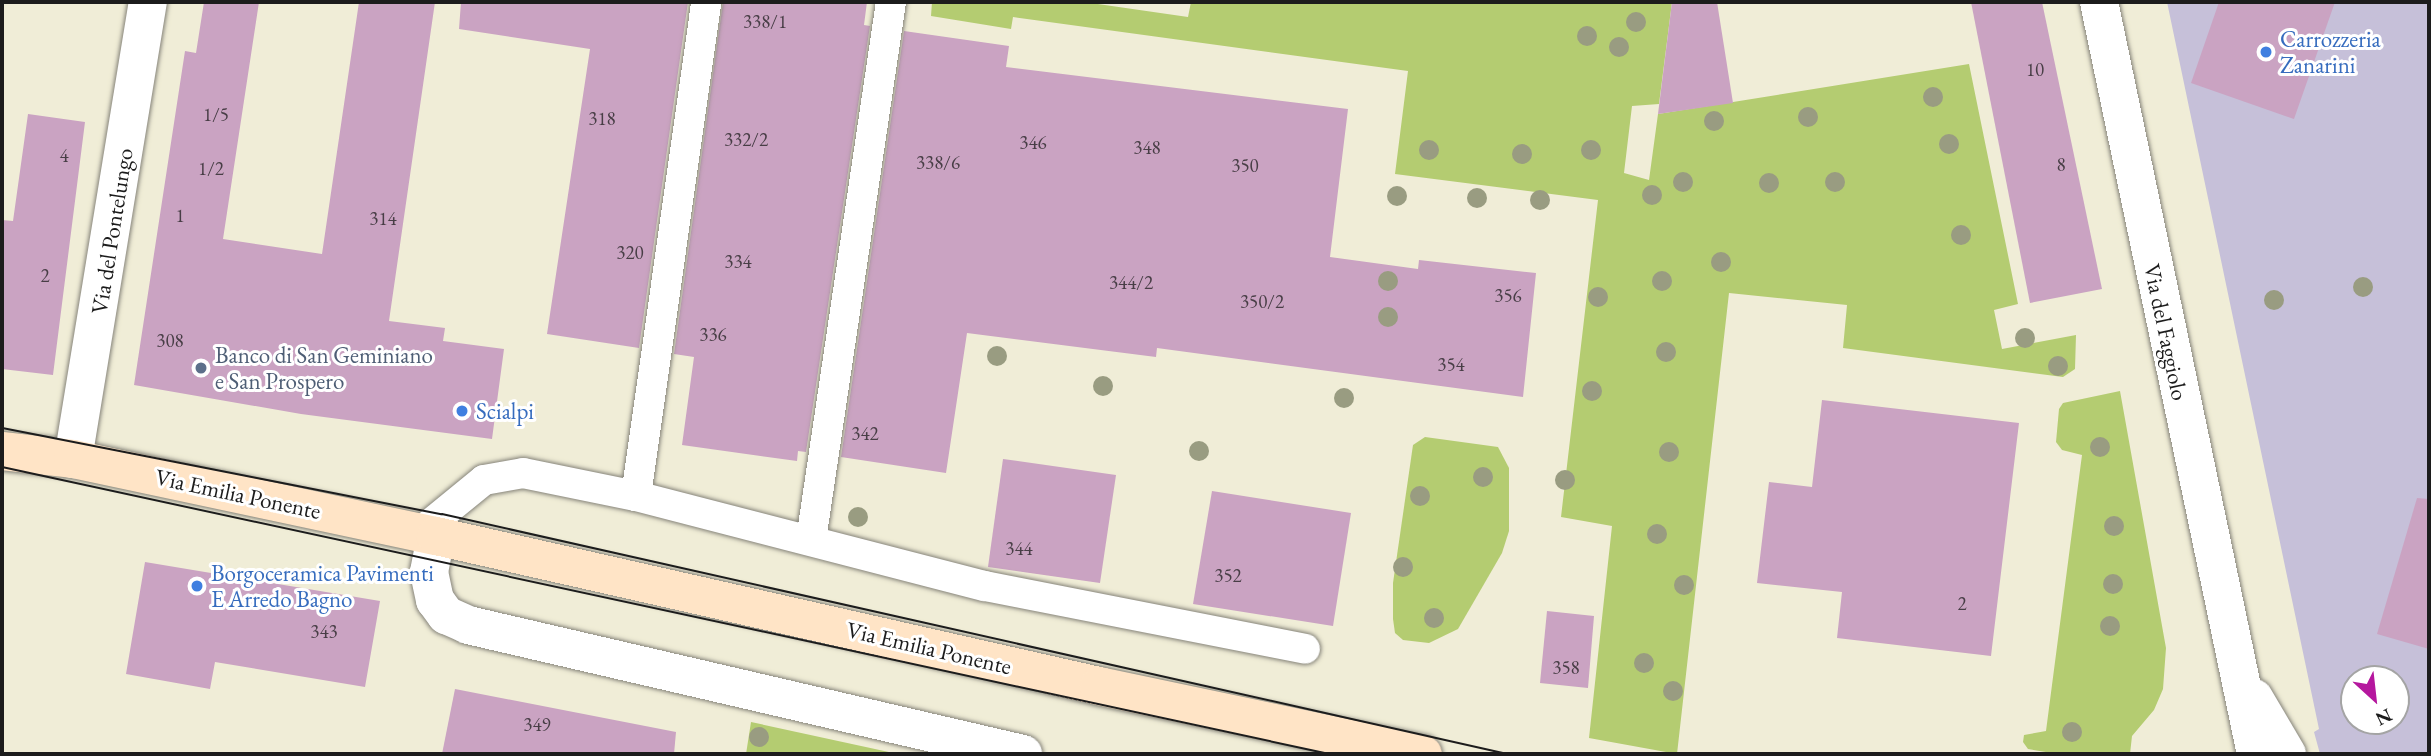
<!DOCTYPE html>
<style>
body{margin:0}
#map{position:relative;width:2431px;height:756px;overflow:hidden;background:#f0edd7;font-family:"EB Garamond",serif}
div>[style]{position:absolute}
.industrial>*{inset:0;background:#c6c0d9}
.green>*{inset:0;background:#b4cc71}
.building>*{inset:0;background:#caa3c2}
.roads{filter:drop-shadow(0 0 2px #86847a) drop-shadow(0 0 2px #86847a)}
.service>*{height:30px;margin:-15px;padding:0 15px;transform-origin:15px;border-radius:15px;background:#fff}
.minor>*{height:38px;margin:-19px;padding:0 19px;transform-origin:19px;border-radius:19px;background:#fff}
.secondary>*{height:38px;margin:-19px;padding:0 19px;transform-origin:19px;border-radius:19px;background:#ffe4c6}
.tram>*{height:2px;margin:-1px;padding:0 1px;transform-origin:1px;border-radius:1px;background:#1c1c1c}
.trees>*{width:20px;height:20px;margin:-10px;border-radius:50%;background:#999c81}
.dots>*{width:19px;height:19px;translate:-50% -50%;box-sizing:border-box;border:4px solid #fff;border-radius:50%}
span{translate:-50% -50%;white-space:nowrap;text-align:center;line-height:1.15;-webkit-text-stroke:6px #fff;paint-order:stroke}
.number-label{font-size:19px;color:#483e46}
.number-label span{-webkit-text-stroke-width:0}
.shop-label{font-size:23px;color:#366cbe}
.left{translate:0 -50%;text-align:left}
.street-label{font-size:23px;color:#1c1c1c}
.service-label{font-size:23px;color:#4e5e75}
.frame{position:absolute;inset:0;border:4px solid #1c1c1c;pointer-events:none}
.north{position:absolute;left:2340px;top:665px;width:70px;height:70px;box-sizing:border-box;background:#fff;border:2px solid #a4a4a4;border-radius:50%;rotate:153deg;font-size:19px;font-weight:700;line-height:28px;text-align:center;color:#1c1c1c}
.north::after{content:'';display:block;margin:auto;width:24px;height:32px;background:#b5179e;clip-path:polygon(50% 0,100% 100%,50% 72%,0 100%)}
</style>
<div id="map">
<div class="industrial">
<div style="clip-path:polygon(evenodd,2167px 2px,2429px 2px,2429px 754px,2320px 754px,2314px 732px,2319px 729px,2167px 2px,2354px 679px,2396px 679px,2396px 721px,2354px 721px,2354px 679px)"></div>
</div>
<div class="green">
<div style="clip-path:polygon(932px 2px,1084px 2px,1188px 17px,1191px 2px,1672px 2px,1659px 104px,1632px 106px,1624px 173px,1649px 180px,1658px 114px,1969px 64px,2018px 304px,1994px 310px,2002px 349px,2076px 335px,2075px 369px,2063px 377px,1843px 348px,1847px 305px,1729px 293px,1677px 754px,1589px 738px,1612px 526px,1561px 517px,1598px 200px,1395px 174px,1408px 71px,1013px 17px,1011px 29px,931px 16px)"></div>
<div style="clip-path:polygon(2120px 391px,2166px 648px,2163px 689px,2154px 710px,2132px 736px,2130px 754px,2058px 754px,2028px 749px,2023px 742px,2024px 735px,2046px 731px,2082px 455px,2062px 450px,2056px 442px,2059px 409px,2063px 403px)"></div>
<div style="clip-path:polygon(1425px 437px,1498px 447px,1509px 468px,1509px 531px,1502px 553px,1458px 629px,1429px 643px,1403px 640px,1395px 633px,1393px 619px,1393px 583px,1413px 445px)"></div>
<div style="clip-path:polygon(751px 722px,898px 754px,746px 754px)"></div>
</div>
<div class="building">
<div style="clip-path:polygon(204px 2px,259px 2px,223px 239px,322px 254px,359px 2px,435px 2px,389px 321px,445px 328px,443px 341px,504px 349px,492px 439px,301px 414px,134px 385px,185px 51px,196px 53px)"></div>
<div style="clip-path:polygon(461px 2px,688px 2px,639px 348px,547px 334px,590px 49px,459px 29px)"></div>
<div style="clip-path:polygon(723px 2px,867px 2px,864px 25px,870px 26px,806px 452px,798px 451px,797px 461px,682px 445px,694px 357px,674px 354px)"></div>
<div style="clip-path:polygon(1672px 2px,1717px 2px,1733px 103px,1658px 114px)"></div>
<div style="clip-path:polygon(1971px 2px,2042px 2px,2102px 289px,2030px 303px)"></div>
<div style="clip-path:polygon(2219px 2px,2335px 2px,2294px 119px,2191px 83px)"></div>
<div style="clip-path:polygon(904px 31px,1009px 46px,1006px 67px,1348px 109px,1330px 257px,1418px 269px,1419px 260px,1536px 273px,1523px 397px,1157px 348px,1156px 357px,967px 333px,946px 473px,841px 457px)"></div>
<div style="clip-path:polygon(28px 114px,85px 122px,53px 375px,2px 369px,2px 220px,13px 221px)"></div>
<div style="clip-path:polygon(1822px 400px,2019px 423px,1991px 656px,1837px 638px,1842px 592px,1757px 583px,1769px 482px,1812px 487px)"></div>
<div style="clip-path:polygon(1003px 459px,1116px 475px,1100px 583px,988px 567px)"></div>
<div style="clip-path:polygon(1212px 491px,1351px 513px,1333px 626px,1193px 604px)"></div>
<div style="clip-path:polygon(2417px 498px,2429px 499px,2429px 649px,2377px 634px)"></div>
<div style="clip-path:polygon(145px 562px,380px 601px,365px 687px,215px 662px,210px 689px,126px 674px)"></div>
<div style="clip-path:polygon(1547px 611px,1594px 616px,1588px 688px,1540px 683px)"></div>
<div style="clip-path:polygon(455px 689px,676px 732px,674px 754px,442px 754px)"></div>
</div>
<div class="roads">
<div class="service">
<div style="left:636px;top:496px;width:499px;rotate:-81.9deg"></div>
<div style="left:419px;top:533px;width:84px;rotate:-39.2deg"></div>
<div style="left:484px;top:480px;width:40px;rotate:-10deg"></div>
<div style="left:523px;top:473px;width:115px;rotate:11.5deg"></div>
<div style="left:636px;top:496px;width:360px;rotate:14.5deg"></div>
<div style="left:985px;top:586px;width:326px;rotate:11.1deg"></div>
<div style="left:811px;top:540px;width:544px;rotate:-81.54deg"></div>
</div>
<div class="minor">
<div style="left:2099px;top:2px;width:768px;rotate:78.21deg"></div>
<div style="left:73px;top:459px;width:463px;rotate:-80.7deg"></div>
<div style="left:436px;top:536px;width:37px;rotate:101deg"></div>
<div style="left:429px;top:572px;width:29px;rotate:78deg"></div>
<div style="left:435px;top:600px;width:19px;rotate:54deg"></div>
<div style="left:446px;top:615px;width:24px;rotate:24deg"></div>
<div style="left:468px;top:625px;width:570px;rotate:13.09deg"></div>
<div style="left:2254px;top:698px;width:65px;rotate:59.5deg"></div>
</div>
<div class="secondary">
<div style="left:2px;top:451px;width:71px;rotate:6.4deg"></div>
<div style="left:73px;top:459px;width:371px;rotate:12deg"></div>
<div style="left:436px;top:536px;width:680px;rotate:12.75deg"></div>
<div style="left:1099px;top:686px;width:331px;rotate:11.9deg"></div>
</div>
</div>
<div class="tram">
<div style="left:2px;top:428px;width:448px;rotate:11.1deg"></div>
<div style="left:442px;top:514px;width:1092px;rotate:12.7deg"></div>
<div style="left:2px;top:467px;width:1358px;rotate:12.2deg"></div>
</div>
<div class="trees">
<div style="left:1636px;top:22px"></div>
<div style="left:1587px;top:36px"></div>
<div style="left:1619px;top:47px"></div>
<div style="left:1933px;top:97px"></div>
<div style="left:1808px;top:117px"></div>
<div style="left:1714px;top:121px"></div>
<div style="left:1949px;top:144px"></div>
<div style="left:1429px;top:150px"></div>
<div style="left:1591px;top:150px"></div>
<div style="left:1522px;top:154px"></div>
<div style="left:1683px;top:182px"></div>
<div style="left:1835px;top:182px"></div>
<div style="left:1769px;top:183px"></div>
<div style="left:1652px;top:195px"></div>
<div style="left:1397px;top:196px"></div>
<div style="left:1477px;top:198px"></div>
<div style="left:1540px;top:200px"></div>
<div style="left:1961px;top:235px"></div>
<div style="left:1721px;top:262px"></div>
<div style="left:1388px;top:281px"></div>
<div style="left:1662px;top:281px"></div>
<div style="left:2363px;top:287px"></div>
<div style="left:1598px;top:297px"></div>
<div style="left:2274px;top:300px"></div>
<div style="left:1388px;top:317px"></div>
<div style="left:2025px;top:338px"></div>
<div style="left:1666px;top:352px"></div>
<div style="left:997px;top:356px"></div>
<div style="left:2058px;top:366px"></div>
<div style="left:1103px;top:386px"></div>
<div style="left:1592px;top:391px"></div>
<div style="left:1344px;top:398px"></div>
<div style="left:2100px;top:447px"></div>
<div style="left:1199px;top:451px"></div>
<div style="left:1669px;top:452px"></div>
<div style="left:1483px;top:477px"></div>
<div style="left:1565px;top:480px"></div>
<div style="left:1420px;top:496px"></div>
<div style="left:858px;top:517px"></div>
<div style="left:2114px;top:526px"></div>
<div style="left:1657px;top:534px"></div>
<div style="left:1403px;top:567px"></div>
<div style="left:2113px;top:584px"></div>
<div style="left:1684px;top:585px"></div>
<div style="left:1434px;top:618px"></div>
<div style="left:2110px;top:626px"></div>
<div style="left:1644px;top:663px"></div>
<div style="left:1673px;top:691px"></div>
<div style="left:2072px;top:732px"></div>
<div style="left:759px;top:737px"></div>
</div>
<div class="dots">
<div style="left:2266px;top:52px;background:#3f7fe0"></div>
<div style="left:201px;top:368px;background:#5c6f8a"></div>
<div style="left:462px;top:411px;background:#3f7fe0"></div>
<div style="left:197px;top:586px;background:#3f7fe0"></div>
</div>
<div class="number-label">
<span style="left:765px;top:22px">338/1</span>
<span style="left:2035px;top:70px">10</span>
<span style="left:216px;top:115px">1/5</span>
<span style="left:602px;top:119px">318</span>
<span style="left:746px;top:140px">332/2</span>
<span style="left:1033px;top:143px">346</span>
<span style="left:1147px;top:148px">348</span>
<span style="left:64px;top:156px">4</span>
<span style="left:938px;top:163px">338/6</span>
<span style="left:2061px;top:165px">8</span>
<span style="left:1245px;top:166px">350</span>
<span style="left:211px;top:169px">1/2</span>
<span style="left:180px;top:216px">1</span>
<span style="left:383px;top:219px">314</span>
<span style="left:630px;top:253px">320</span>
<span style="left:738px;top:262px">334</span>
<span style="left:45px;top:276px">2</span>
<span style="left:1131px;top:283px">344/2</span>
<span style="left:1508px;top:296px">356</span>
<span style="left:1262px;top:302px">350/2</span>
<span style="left:713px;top:335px">336</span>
<span style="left:170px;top:341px">308</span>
<span style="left:1451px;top:365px">354</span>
<span style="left:865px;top:434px">342</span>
<span style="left:1019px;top:549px">344</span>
<span style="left:1228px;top:576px">352</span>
<span style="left:1962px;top:604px">2</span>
<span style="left:324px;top:632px">343</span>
<span style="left:1566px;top:668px">358</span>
<span style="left:537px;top:725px">349</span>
</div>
<div class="shop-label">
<span class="left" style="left:2280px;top:52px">Carrozzeria<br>Zanarini</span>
<span class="left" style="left:476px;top:411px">Scialpi</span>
<span class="left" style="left:211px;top:586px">Borgoceramica Pavimenti<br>E Arredo Bagno</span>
</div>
<div class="street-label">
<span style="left:112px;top:231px;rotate:-81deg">Via del Pontelungo</span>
<span style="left:2166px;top:332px;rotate:78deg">Via del Faggiolo</span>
<span style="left:238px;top:494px;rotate:12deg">Via Emilia Ponente</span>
<span style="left:929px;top:648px;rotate:13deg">Via Emilia Ponente</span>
</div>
<div class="service-label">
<span class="left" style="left:215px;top:368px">Banco di San Geminiano<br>e San Prospero</span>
</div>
<div class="frame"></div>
<div class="north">N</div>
</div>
